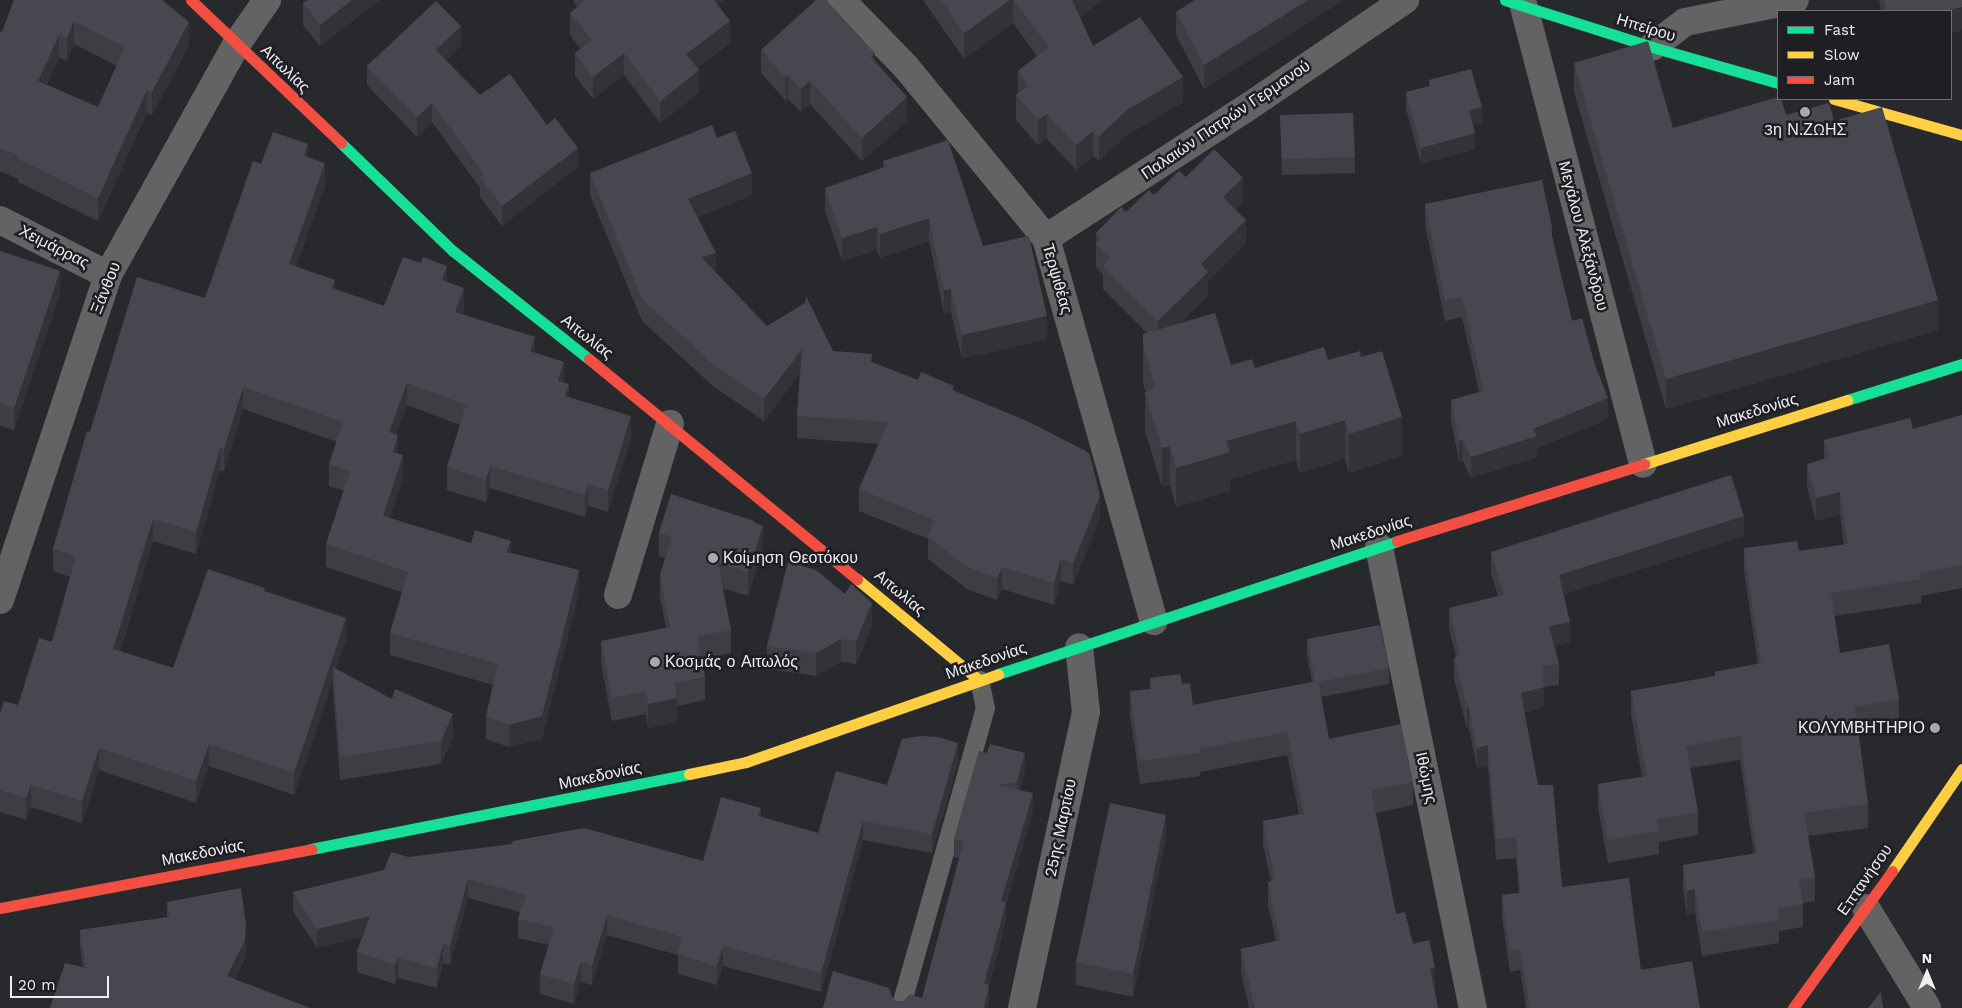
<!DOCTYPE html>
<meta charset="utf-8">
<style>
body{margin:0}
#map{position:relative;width:1962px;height:1008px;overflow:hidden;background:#28292c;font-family:"Work Sans",sans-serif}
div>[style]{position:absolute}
.lane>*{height:19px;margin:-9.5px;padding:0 9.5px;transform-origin:9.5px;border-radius:9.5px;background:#646363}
.street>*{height:28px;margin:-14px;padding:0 14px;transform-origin:14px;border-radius:14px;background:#646363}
.fast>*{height:11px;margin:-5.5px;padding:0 5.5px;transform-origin:5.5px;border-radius:5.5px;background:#16e098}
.slow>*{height:11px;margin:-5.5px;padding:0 5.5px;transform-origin:5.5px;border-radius:5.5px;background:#ffcf43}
.jam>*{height:11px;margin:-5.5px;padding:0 5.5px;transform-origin:5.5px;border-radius:5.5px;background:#f24e42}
.wall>*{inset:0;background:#3d3e44}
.shaded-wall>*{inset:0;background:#323237}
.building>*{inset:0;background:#47484f}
.dots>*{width:14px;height:14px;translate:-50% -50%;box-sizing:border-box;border:2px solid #1e1e23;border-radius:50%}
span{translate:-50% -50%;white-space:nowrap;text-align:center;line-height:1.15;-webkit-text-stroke:5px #1e1e23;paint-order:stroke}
.street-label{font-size:16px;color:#edeef1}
.poi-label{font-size:16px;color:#edeef1}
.left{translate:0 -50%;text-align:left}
.right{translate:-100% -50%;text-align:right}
.legend{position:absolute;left:1777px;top:10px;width:175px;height:90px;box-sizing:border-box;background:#1e1e23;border:1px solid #717175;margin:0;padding:6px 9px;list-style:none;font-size:15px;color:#edeef1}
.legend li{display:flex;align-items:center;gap:10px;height:25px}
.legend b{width:25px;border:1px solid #717175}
.north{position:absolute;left:1902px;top:948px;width:50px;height:50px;-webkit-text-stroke:4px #1e1e23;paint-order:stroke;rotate:0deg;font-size:14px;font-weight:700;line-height:20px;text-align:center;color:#edeef1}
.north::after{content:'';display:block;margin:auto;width:18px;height:22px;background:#edeef1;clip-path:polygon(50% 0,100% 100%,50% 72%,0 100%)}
.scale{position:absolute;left:10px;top:976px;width:99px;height:22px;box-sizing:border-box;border:2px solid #edeef1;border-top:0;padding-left:6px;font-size:15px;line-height:18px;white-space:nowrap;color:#edeef1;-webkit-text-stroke:4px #1e1e23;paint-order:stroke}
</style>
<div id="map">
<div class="lane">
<div style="left:900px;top:1008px;width:312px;rotate:-74.2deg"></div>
<div style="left:985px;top:708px;width:29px;rotate:-102deg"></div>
</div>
<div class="street">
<div style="left:841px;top:0;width:93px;rotate:45.9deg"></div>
<div style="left:906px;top:67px;width:221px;rotate:50.7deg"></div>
<div style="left:1046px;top:238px;width:398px;rotate:74.3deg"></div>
<div style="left:1524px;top:7px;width:472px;rotate:75.4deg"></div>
<div style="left:1652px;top:47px;width:41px;rotate:-37.1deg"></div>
<div style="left:1685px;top:22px;width:112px;rotate:-11.3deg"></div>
<div style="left:0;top:220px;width:121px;rotate:27deg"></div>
<div style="left:1046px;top:238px;width:237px;rotate:-33deg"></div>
<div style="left:1245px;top:109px;width:194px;rotate:-34.3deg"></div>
<div style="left:1379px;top:547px;width:470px;rotate:78.5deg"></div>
<div style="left:618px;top:595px;width:179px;rotate:-73.1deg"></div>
<div style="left:0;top:600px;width:342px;rotate:-71.6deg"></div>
<div style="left:108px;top:275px;width:263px;rotate:-60.9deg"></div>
<div style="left:236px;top:45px;width:55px;rotate:-55.4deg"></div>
<div style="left:1866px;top:908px;width:117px;rotate:58.6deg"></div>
<div style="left:1022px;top:1008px;width:303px;rotate:-77.8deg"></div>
<div style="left:1086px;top:712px;width:65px;rotate:-96.1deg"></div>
</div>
<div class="fast">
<div style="left:1505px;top:0;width:154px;rotate:17.7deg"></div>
<div style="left:1652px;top:47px;width:131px;rotate:15.9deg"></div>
<div style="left:341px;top:143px;width:156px;rotate:44deg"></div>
<div style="left:453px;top:251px;width:174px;rotate:38.5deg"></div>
<div style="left:1847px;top:400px;width:121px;rotate:-17.4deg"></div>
<div style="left:998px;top:674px;width:421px;rotate:-18.4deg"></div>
<div style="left:311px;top:849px;width:385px;rotate:-11.2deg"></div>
</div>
<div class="slow">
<div style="left:1834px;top:99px;width:133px;rotate:15.7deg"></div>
<div style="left:1644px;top:464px;width:213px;rotate:-17.5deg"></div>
<div style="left:857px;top:579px;width:158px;rotate:39.6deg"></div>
<div style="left:689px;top:774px;width:58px;rotate:-11.9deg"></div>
<div style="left:746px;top:762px;width:267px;rotate:-19.2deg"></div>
<div style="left:1892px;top:871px;width:124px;rotate:-55.5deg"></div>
</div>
<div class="jam">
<div style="left:191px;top:0;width:207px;rotate:43.6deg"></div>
<div style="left:589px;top:359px;width:347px;rotate:39.4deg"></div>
<div style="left:1397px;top:541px;width:259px;rotate:-17.3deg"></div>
<div style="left:0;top:908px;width:317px;rotate:-10.7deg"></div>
<div style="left:1793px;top:1008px;width:169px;rotate:-54.1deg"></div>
</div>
<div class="wall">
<div style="clip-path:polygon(evenodd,14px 0,189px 45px,152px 115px,147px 113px,98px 221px,18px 182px,18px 179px,0 171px,0 31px,2px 32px,14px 0,74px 44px,117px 66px,98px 107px,47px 85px,59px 58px,67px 61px,74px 44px)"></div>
<div style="clip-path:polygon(308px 0,380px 0,320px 46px,303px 25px,303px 3px)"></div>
<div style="clip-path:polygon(573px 0,724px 0,717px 5px,730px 43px,697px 68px,699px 93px,660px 123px,624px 75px,593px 99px,575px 76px,575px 53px,581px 49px,570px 35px,570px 13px,577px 7px)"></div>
<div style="clip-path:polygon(923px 0,1103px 0,1080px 17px,1093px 46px,1183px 102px,1127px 135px,1099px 161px,1093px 156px,1076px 170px,1047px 139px,1038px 145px,1016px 120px,1016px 95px,1018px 94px,1018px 71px,1037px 56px,1013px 23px,964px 59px)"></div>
<div style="clip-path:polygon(1342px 0,1342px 1px,1204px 89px,1176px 35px,1176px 12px)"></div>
<div style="clip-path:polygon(1879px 0,1962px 0,1962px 30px,1951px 33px,1951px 11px,1881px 11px)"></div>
<div style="clip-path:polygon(461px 45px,446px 60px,480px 95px,547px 125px,578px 167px,502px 226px,480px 197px,480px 188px,432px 122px,417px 137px,367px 85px,367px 66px)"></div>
<div style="clip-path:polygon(761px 50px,875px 62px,907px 121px,862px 161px,810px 104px,801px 112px,788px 99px,786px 101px,761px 73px)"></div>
<div style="clip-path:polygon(1574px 63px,1673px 128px,1786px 115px,1834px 121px,1938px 330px,1666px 409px,1574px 92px)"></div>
<div style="clip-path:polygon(1429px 80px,1482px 123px,1473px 125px,1475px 149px,1421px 164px,1406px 109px,1406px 92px,1429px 86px)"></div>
<div style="clip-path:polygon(1280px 115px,1355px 157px,1355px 173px,1282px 175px)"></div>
<div style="clip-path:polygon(717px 138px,752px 195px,698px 217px,716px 273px,767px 326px,833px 351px,872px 362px,918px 380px,954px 390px,1100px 518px,1073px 585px,1061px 581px,1054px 605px,1002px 589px,997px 600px,967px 589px,928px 559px,928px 539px,859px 511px,859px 489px,879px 444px,797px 438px,797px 416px,800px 373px,764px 421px,714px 387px,642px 321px,590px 195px,590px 173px)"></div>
<div style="clip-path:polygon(308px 157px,325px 186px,296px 267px,335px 289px,384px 306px,447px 282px,464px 310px,462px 314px,535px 353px,564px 383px,569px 397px,631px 438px,608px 512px,588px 506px,585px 517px,490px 488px,486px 502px,447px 490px,447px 467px,460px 425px,407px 405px,396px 434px,398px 454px,403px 477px,390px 518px,471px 543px,511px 553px,579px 592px,542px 739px,509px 747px,486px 739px,486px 716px,493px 685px,390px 655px,390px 633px,402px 592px,326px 567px,326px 544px,344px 491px,329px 486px,329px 464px,337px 442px,243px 409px,224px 471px,220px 470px,196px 554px,153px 541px,120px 651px,173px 668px,265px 591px,346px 640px,336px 669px,453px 737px,441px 764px,340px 780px,333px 690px,333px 681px,294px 795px,209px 766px,196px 803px,99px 770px,82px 823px,31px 807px,26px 820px,0 812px,0 714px,18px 705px,52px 642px,70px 577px,53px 571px,53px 549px,90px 432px,205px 298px,261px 164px)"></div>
<div style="clip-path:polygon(883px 161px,983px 246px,1047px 339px,962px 359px,951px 312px,944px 314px,929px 241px,880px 258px,877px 250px,842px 261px,825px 211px,825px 188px,883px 168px)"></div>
<div style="clip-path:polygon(1186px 177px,1243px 201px,1235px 209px,1246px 243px,1208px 281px,1208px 295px,1180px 323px,1231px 365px,1255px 368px,1328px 360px,1361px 357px,1402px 456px,1349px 473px,1345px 459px,1300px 473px,1296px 460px,1230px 479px,1230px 491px,1176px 507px,1170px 485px,1162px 487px,1145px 431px,1145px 392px,1146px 392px,1143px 384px,1143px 334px,1147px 333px,1103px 289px,1103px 275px,1096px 267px,1096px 233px,1126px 212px)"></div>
<div style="clip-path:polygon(1425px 204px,1552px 227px,1552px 237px,1572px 321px,1608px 419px,1537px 448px,1537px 457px,1471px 478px,1463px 461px,1459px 462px,1451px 421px,1451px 400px,1479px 392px,1462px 317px,1445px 321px,1425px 225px)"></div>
<div style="clip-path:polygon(0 251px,60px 293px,14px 430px,0 426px)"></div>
<div style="clip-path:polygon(1962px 415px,1962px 588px,1921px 596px,1921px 603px,1834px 616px,1840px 653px,1899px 699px,1899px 722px,1858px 730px,1868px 804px,1868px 828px,1808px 836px,1815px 877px,1815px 901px,1803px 903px,1803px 927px,1779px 931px,1779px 943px,1702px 956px,1695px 913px,1687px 915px,1683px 889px,1683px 865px,1754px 854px,1740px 760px,1690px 768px,1698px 812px,1698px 835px,1659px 842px,1659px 854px,1608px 863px,1598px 808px,1598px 784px,1642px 777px,1631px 714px,1631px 691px,1715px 676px,1715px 672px,1758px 664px,1744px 572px,1744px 548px,1799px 551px,1844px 545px,1840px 515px,1816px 521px,1807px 487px,1807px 464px,1824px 459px,1824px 440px,1913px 429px)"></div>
<div style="clip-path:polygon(754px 523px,763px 549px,748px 596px,722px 588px,731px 630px,731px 653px,701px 659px,705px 677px,705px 700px,677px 706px,677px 722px,648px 728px,646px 714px,612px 721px,601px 664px,601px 641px,666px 628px,660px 598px,660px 575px,665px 558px,659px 556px,659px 533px)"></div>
<div style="clip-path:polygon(1744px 536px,1564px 594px,1570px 642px,1554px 646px,1559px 664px,1559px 685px,1544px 687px,1544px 707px,1524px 713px,1538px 785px,1562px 887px,1641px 970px,1700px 1008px,1526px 1008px,1520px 970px,1510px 972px,1502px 916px,1502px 895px,1519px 893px,1516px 858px,1496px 860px,1488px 766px,1477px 768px,1469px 728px,1467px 728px,1454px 679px,1454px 658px,1456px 657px,1449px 629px,1449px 608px,1498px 596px,1491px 573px,1491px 552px)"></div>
<div style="clip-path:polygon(872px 626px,856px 664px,841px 662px,816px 676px,767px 669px,767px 646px)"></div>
<div style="clip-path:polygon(1307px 639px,1389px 668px,1389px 684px,1321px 697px,1329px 739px,1413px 782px,1413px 805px,1376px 813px,1396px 914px,1413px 944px,1435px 991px,1438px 1008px,1249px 1008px,1241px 972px,1241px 949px,1276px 941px,1268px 905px,1268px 882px,1271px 881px,1263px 845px,1263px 821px,1299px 814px,1287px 755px,1200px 772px,1200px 776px,1140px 784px,1130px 715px,1130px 691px,1150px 689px,1150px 678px,1182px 684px,1193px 705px,1312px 682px,1307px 655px)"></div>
<div style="clip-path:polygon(979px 751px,1025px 771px,1020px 790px,1033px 811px,1006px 905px,1006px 921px,989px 985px,989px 1003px,988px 1008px,823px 1008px,892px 997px,896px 1001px,903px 1001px,922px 998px,959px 858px,954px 857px,954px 839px)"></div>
<div style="clip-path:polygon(958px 763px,932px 853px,863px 840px,821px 992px,723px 966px,717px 985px,678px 974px,678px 955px,607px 935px,592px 985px,581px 982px,574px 1004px,540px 994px,540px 974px,549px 945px,518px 938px,518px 919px,520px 912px,468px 898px,450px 965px,443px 963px,437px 988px,398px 978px,395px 984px,357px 972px,357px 952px,362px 937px,317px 948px,293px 911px,293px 892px,384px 870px,408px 857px,703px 861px,761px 817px,818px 833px,887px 785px)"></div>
<div style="clip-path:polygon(1166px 838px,1133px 997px,1076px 985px,1076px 962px)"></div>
<div style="clip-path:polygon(167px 902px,246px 944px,245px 958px,235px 979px,83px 967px,80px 948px,80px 930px,167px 917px)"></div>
</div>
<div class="shaded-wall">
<div style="clip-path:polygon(352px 0,380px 0,320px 46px,320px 25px)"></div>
<div style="clip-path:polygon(707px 0,724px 0,707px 13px)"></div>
<div style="clip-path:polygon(1010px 0,1013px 0,1013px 23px,964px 59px,964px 33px)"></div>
<div style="clip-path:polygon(1071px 0,1103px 0,1071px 23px)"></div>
<div style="clip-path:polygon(1308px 0,1342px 0,1342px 1px,1204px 89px,1204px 65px)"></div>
<div style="clip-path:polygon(1962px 7px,1962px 30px,1951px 33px,1951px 11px,1942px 11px)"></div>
<div style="clip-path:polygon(74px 21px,74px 44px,67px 61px,67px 38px)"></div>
<div style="clip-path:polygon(730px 21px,730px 43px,686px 76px,686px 54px)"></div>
<div style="clip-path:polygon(189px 22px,189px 45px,152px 115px,152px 92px)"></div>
<div style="clip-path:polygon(461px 26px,461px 45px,436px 70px,436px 50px)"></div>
<div style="clip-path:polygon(59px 35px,59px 58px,38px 104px,38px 81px)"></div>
<div style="clip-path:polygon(624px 53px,624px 75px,593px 99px,593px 77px)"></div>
<div style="clip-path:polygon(875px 53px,875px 77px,871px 57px)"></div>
<div style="clip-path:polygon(699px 70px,699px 93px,660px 123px,660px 101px)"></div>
<div style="clip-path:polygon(788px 75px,788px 99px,786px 101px,786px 78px)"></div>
<div style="clip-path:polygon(1183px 77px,1183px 102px,1127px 135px,1099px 161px,1099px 136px,1127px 110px)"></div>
<div style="clip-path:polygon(810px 81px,810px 104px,801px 112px,801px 89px)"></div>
<div style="clip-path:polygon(147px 90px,147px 113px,98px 221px,98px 198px)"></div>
<div style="clip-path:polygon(907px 97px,907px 121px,862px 161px,862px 138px)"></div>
<div style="clip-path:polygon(432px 103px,432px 122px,417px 137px,417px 117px)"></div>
<div style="clip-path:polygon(1482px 107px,1482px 123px,1469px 127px,1469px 111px)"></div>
<div style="clip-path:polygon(1047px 114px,1047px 139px,1038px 145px,1038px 120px)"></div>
<div style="clip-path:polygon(1093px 131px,1093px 156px,1076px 170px,1076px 145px)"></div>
<div style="clip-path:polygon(1475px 133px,1475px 149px,1421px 164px,1421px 148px)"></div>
<div style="clip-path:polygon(308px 144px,308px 166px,304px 156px)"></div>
<div style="clip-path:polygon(578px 148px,578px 167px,502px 226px,502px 206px)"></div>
<div style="clip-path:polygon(325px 163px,325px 186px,289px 286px,289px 264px)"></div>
<div style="clip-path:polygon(752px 173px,752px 195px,688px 221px,688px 199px)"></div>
<div style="clip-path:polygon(1243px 178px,1243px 201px,1223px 221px,1223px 197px)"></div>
<div style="clip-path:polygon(929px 218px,929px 241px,880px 258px,880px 234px)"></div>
<div style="clip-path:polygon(1246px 220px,1246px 243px,1208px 281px,1208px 295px,1158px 344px,1158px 321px,1201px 264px)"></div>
<div style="clip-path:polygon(877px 227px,877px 250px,842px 261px,842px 238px)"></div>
<div style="clip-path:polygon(716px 253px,716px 275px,701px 257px)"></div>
<div style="clip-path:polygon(447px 266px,447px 288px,442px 280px)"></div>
<div style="clip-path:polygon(60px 271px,60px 293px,14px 430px,14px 408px)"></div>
<div style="clip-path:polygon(335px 280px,335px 302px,332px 288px)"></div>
<div style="clip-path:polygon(464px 288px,464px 310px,455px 334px,455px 312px)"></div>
<div style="clip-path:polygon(951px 289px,951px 312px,944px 314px,944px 290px)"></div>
<div style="clip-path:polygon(1938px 300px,1938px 330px,1666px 409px,1666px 379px)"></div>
<div style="clip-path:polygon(1047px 316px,1047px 339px,962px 359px,962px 335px)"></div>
<div style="clip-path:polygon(535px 337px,535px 359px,530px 351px)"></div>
<div style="clip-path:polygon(802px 349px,802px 371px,764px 421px,764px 399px)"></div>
<div style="clip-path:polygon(564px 362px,564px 384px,558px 381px)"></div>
<div style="clip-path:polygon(407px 383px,407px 405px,389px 454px,389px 432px)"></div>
<div style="clip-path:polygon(569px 384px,569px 407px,565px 396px)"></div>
<div style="clip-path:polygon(243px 387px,243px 409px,224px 471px,224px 449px)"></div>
<div style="clip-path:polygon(1608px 398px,1608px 419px,1537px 448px,1537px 457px,1471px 478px,1471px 457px,1533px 429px)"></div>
<div style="clip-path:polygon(631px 416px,631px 438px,608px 512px,608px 490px)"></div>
<div style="clip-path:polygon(1402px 417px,1402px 456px,1349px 473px,1349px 434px)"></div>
<div style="clip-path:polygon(1345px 420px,1345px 459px,1300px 473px,1300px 434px)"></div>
<div style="clip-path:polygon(1296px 421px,1296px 460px,1230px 479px,1230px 491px,1176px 507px,1176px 468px,1226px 441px)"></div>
<div style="clip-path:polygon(398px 435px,398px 457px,393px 452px)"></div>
<div style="clip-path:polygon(1463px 440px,1463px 461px,1459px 462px,1459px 441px)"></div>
<div style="clip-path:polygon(1170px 446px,1170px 485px,1162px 487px,1162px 448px)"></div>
<div style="clip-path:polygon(220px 448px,220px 470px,196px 554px,196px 532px)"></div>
<div style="clip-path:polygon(403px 455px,403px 477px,383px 538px,383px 516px)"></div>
<div style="clip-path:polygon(490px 466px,490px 488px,486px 502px,486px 480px)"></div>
<div style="clip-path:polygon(588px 484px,588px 506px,585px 517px,585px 495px)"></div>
<div style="clip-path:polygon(1840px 492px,1840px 515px,1816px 521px,1816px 498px)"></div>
<div style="clip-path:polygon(1100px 496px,1100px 518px,1073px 585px,1073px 563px)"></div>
<div style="clip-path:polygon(1744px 516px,1744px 536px,1559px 596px,1559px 575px)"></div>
<div style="clip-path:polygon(153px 519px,153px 541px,113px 671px,113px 649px)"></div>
<div style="clip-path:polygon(763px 526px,763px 549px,748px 596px,748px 572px)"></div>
<div style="clip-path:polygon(511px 541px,511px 563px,507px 552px)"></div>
<div style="clip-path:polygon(1061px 559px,1061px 581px,1054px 605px,1054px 583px)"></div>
<div style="clip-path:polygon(1002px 567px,1002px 589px,997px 600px,997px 578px)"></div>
<div style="clip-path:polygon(579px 570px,579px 592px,542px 739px,509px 747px,509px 725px)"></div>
<div style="clip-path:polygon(872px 603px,872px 626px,856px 664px,856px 641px)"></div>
<div style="clip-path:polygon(346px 618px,346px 640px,333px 678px,333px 667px,333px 681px,294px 795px,294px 773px)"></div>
<div style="clip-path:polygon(1570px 622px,1570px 642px,1549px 647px,1549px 626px)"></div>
<div style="clip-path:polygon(841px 639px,841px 662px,816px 676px,816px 653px)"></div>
<div style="clip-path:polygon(1544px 687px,1544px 707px,1521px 714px,1521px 693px)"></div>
<div style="clip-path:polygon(677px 698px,677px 722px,648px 728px,648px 704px)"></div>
<div style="clip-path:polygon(1467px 707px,1469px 707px,1469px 728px,1467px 728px)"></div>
<div style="clip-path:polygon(453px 714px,453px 737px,441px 764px,441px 741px)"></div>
<div style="clip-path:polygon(958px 743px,958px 763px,932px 853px,932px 834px)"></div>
<div style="clip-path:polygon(209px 744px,209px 766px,196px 803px,196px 781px)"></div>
<div style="clip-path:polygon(1488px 745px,1488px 766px,1477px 768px,1477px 748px)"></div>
<div style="clip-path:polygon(99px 748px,99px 770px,82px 823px,82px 801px)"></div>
<div style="clip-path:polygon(1025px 753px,1025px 771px,1017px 801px,1017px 782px)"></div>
<div style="clip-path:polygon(31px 785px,31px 807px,26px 820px,26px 798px)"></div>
<div style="clip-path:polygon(1033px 793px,1033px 811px,1006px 905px,1006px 921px,984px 1002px,984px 984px,1001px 901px)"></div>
<div style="clip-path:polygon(761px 808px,761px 827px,758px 816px)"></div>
<div style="clip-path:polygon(1166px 815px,1166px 838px,1133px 997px,1133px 974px)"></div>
<div style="clip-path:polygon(863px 821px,863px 840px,821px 992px,821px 973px)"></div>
<div style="clip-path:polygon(468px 879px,468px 898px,450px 965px,450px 946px)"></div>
<div style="clip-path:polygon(1695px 889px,1695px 913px,1687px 915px,1687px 891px)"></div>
<div style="clip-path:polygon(607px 915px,607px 935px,592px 985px,592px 965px)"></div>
<div style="clip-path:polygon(370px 916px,370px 935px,317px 948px,317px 929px)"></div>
<div style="clip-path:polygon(246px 925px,245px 958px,227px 994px,227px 976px)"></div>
<div style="clip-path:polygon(443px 944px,443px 963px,437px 988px,437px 968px)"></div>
<div style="clip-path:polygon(723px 946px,723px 966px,717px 985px,717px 966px)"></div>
<div style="clip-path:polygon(398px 958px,398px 978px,395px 984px,395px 965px)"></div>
<div style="clip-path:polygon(581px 962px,581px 982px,574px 1004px,574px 984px)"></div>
<div style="clip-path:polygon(1435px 967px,1435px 991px,1430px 992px,1430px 969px)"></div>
<div style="clip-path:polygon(989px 985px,989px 1003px,988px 1008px,984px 1008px)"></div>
</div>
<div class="building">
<div style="clip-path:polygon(evenodd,14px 0,162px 0,189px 22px,152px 92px,147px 90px,98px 198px,18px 159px,19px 156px,0 148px,0 31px,2px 32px,14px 0,74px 21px,125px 47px,98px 107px,38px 81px,59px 35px,67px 38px,74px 21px)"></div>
<div style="clip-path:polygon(308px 0,352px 0,320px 25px,303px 3px)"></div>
<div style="clip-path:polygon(586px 0,714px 0,730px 21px,686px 54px,699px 70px,660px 101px,624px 53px,593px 77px,575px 53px,592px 40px,570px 13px)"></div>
<div style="clip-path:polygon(816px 0,826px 0,875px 53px,871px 57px,907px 97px,862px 138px,810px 81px,801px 89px,788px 75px,786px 78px,761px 50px)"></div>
<div style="clip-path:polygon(941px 0,1010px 0,964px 33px)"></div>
<div style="clip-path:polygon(1014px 0,1072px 0,1093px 46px,1140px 17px,1183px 77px,1127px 110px,1099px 136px,1093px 131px,1076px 145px,1047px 114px,1038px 120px,1016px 95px,1029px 86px,1018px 71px,1049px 47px)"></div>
<div style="clip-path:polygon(1195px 0,1308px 0,1204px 65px,1176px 12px)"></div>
<div style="clip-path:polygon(1884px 0,1962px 0,1962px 7px,1942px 11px,1886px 11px)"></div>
<div style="clip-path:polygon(436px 1px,461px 26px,436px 50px,480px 95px,510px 74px,547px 125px,555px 118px,578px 148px,502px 206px,480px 177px,484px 174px,432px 103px,417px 117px,367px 66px)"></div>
<div style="clip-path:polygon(1648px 41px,1673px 128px,1778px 97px,1778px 99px,1781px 99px,1786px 115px,1829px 103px,1834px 121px,1882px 107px,1938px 300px,1666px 379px,1574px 63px)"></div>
<div style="clip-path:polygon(1471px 69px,1482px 107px,1469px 111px,1475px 133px,1421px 148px,1406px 92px,1431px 86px,1429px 80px)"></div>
<div style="clip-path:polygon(1353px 113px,1355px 157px,1282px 159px,1280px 115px)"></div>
<div style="clip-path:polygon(712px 125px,717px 138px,735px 131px,752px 173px,688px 199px,716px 253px,701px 257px,767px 326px,805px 303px,806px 296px,833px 351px,872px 354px,871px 362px,918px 380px,921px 372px,954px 386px,952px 390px,1027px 421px,1086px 451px,1090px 455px,1100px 496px,1073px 563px,1061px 559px,1054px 583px,1002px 567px,997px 578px,967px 567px,928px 537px,934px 520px,859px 489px,888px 422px,797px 416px,802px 349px,764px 399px,714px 365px,642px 299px,590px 173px)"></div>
<div style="clip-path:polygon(273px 132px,308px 144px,304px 156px,325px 163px,289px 264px,335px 280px,332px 288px,384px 306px,403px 257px,421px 263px,423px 257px,447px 266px,442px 280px,464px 288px,455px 312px,535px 337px,530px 351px,564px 362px,558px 381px,569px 384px,565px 396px,631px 416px,608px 490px,588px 484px,585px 495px,490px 466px,486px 480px,447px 467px,466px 405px,407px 383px,389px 432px,398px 435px,393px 452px,403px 455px,383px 516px,471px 543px,475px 530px,511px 541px,507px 552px,579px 570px,542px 716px,509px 725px,486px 716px,498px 664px,390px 633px,408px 572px,326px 544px,350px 471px,329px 464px,343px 422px,243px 387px,224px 449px,220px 448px,196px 532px,153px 519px,113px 649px,173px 668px,208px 569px,265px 588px,264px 591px,346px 618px,294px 773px,209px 744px,196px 781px,99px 748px,82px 801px,31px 785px,26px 798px,0 790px,0 714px,4px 701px,18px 705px,39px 638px,52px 642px,76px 556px,53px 549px,87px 431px,90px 432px,137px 277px,205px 298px,253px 161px,261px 164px)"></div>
<div style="clip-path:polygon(948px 140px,983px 246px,1029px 236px,1047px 316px,962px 335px,951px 289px,944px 290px,929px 218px,880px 234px,877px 227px,842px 238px,825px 188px,888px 166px,883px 161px)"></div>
<div style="clip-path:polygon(1214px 149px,1243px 178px,1223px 197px,1246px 220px,1201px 264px,1208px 272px,1158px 321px,1103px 266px,1110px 258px,1096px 244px,1101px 239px,1096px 233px,1121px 207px,1126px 212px,1149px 190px,1154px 195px,1179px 171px,1186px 177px)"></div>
<div style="clip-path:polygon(1542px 180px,1552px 227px,1550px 228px,1572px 321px,1582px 318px,1595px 365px,1608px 398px,1533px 429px,1537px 436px,1471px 457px,1463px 440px,1459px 441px,1451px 400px,1484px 391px,1462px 297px,1445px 300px,1425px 204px)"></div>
<div style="clip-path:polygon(0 251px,60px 271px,14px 408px,0 403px)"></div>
<div style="clip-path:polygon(1215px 313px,1231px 365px,1252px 359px,1255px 368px,1324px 347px,1328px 360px,1360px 351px,1361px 357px,1382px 351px,1402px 417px,1349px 434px,1345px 420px,1300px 434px,1296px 421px,1226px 441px,1230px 452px,1176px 468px,1170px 446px,1162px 448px,1145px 392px,1156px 388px,1143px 345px,1143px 334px)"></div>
<div style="clip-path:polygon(1962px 415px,1962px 565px,1920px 573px,1921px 579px,1831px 593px,1840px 653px,1889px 644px,1899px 699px,1855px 707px,1868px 804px,1804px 813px,1815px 877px,1799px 880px,1803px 904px,1777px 908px,1779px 920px,1702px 932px,1695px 889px,1687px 891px,1683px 865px,1757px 853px,1740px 736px,1686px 746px,1698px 812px,1657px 819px,1659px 831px,1608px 840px,1598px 784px,1647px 776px,1631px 691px,1716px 676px,1715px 672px,1761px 663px,1744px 548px,1797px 541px,1799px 551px,1848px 544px,1840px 492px,1816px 498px,1807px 464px,1829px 458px,1824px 440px,1910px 418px,1913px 429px)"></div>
<div style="clip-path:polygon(1731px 475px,1744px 516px,1559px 575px,1570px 622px,1549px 626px,1559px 664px,1543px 666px,1544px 687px,1521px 693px,1538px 785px,1553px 785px,1562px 887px,1629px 878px,1641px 970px,1692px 961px,1700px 1008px,1530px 1008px,1520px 949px,1510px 951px,1502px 895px,1520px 893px,1516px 837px,1496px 839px,1488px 745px,1477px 748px,1469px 707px,1467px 707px,1454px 658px,1460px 656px,1449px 608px,1504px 595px,1491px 552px)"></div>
<div style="clip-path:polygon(671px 494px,754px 521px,754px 522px,763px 526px,748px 572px,718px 563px,731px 630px,697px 636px,705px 677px,674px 683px,677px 698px,648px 704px,646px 691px,612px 698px,601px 641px,670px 627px,660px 575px,672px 537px,659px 533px)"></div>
<div style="clip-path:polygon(788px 562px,816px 570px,845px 594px,851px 584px,872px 603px,856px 641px,841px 639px,816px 653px,767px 646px)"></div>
<div style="clip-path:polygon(1380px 625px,1389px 668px,1318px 682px,1318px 681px,1315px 682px,1307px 639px)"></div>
<div style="clip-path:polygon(333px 667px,392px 699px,395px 689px,453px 714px,441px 741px,340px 757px)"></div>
<div style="clip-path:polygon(1180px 674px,1182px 684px,1190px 683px,1193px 705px,1318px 681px,1329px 739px,1401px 724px,1413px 782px,1371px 790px,1396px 914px,1405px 912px,1413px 944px,1429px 940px,1435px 967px,1430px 969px,1438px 1008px,1255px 1008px,1241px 949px,1280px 940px,1268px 882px,1275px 880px,1263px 821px,1304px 814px,1287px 732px,1199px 749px,1200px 753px,1140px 761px,1130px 691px,1151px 689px,1150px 678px)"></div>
<div style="clip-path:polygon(920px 736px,938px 737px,958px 743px,932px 834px,863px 821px,821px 973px,723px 946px,717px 966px,678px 954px,682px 937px,607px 915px,592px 965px,581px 962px,574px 984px,540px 974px,554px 927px,518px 919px,526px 895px,468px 879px,450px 946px,443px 944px,437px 968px,398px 958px,395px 965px,357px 952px,370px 916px,317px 929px,293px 892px,384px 870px,391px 852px,408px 857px,512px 844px,513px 841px,584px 828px,703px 861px,721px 797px,761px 808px,758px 816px,818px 833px,836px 771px,887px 785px,902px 739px)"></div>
<div style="clip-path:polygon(990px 744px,1025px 753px,1017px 782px,996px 785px,1033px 793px,1001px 901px,1006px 903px,984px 984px,989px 985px,984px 1008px,823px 1008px,833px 971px,889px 988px,892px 997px,896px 1001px,903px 1001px,910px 994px,922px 998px,964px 841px,954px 839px,979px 751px,987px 753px)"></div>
<div style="clip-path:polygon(1110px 803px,1166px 815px,1133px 974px,1076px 962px)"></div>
<div style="clip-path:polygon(241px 888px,246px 925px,245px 940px,227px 976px,310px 1008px,50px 1008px,65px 963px,86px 968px,80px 930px,170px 917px,167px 902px)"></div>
<div style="clip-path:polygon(1881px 992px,1883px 1008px,1868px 1008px)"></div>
</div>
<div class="dots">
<div style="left:1805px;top:112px;background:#a8a9ac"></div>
<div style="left:713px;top:558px;background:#a8a9ac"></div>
<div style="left:655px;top:662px;background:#a8a9ac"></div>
<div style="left:1935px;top:728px;background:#a8a9ac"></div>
</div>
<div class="street-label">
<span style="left:1646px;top:28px;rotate:17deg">Ηπείρου</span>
<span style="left:285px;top:69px;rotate:44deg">Αιτωλίας</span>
<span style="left:1226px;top:120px;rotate:-34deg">Παλαιών Πατρών Γερμανού</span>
<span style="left:1583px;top:236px;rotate:75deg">Μεγάλου Αλεξάνδρου</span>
<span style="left:54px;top:247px;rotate:27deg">Χειμάρρας</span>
<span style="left:1057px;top:279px;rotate:74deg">Τερψιθέας</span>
<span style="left:106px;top:288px;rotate:-68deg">Ξάνθου</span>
<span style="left:587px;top:337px;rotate:38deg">Αιτωλίας</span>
<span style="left:1757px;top:411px;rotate:-17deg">Μακεδονίας</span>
<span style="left:1371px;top:533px;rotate:-18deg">Μακεδονίας</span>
<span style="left:900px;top:593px;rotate:40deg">Αιτωλίας</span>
<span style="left:986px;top:661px;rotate:-19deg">Μακεδονίας</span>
<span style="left:600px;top:776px;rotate:-12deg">Μακεδονίας</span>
<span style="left:1426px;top:778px;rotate:78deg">Ιθώμης</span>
<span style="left:1061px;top:828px;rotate:-78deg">25ης Μαρτίου</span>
<span style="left:203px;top:853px;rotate:-11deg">Μακεδονίας</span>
<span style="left:1865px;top:880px;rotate:-55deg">Επτανήσου</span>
</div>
<div class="poi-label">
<span style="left:1805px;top:130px">3η Ν.ΖΩΗΣ</span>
<span class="left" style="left:723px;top:558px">Κοίμηση Θεοτόκου</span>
<span class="left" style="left:665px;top:662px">Κοσμάς ο Αιτωλός</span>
<span class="right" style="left:1925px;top:728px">ΚΟΛΥΜΒΗΤΗΡΙΟ</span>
</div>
<ul class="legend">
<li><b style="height:6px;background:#16e098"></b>Fast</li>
<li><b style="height:6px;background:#ffcf43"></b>Slow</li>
<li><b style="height:6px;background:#f24e42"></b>Jam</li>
</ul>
<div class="north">N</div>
<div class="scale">20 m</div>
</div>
